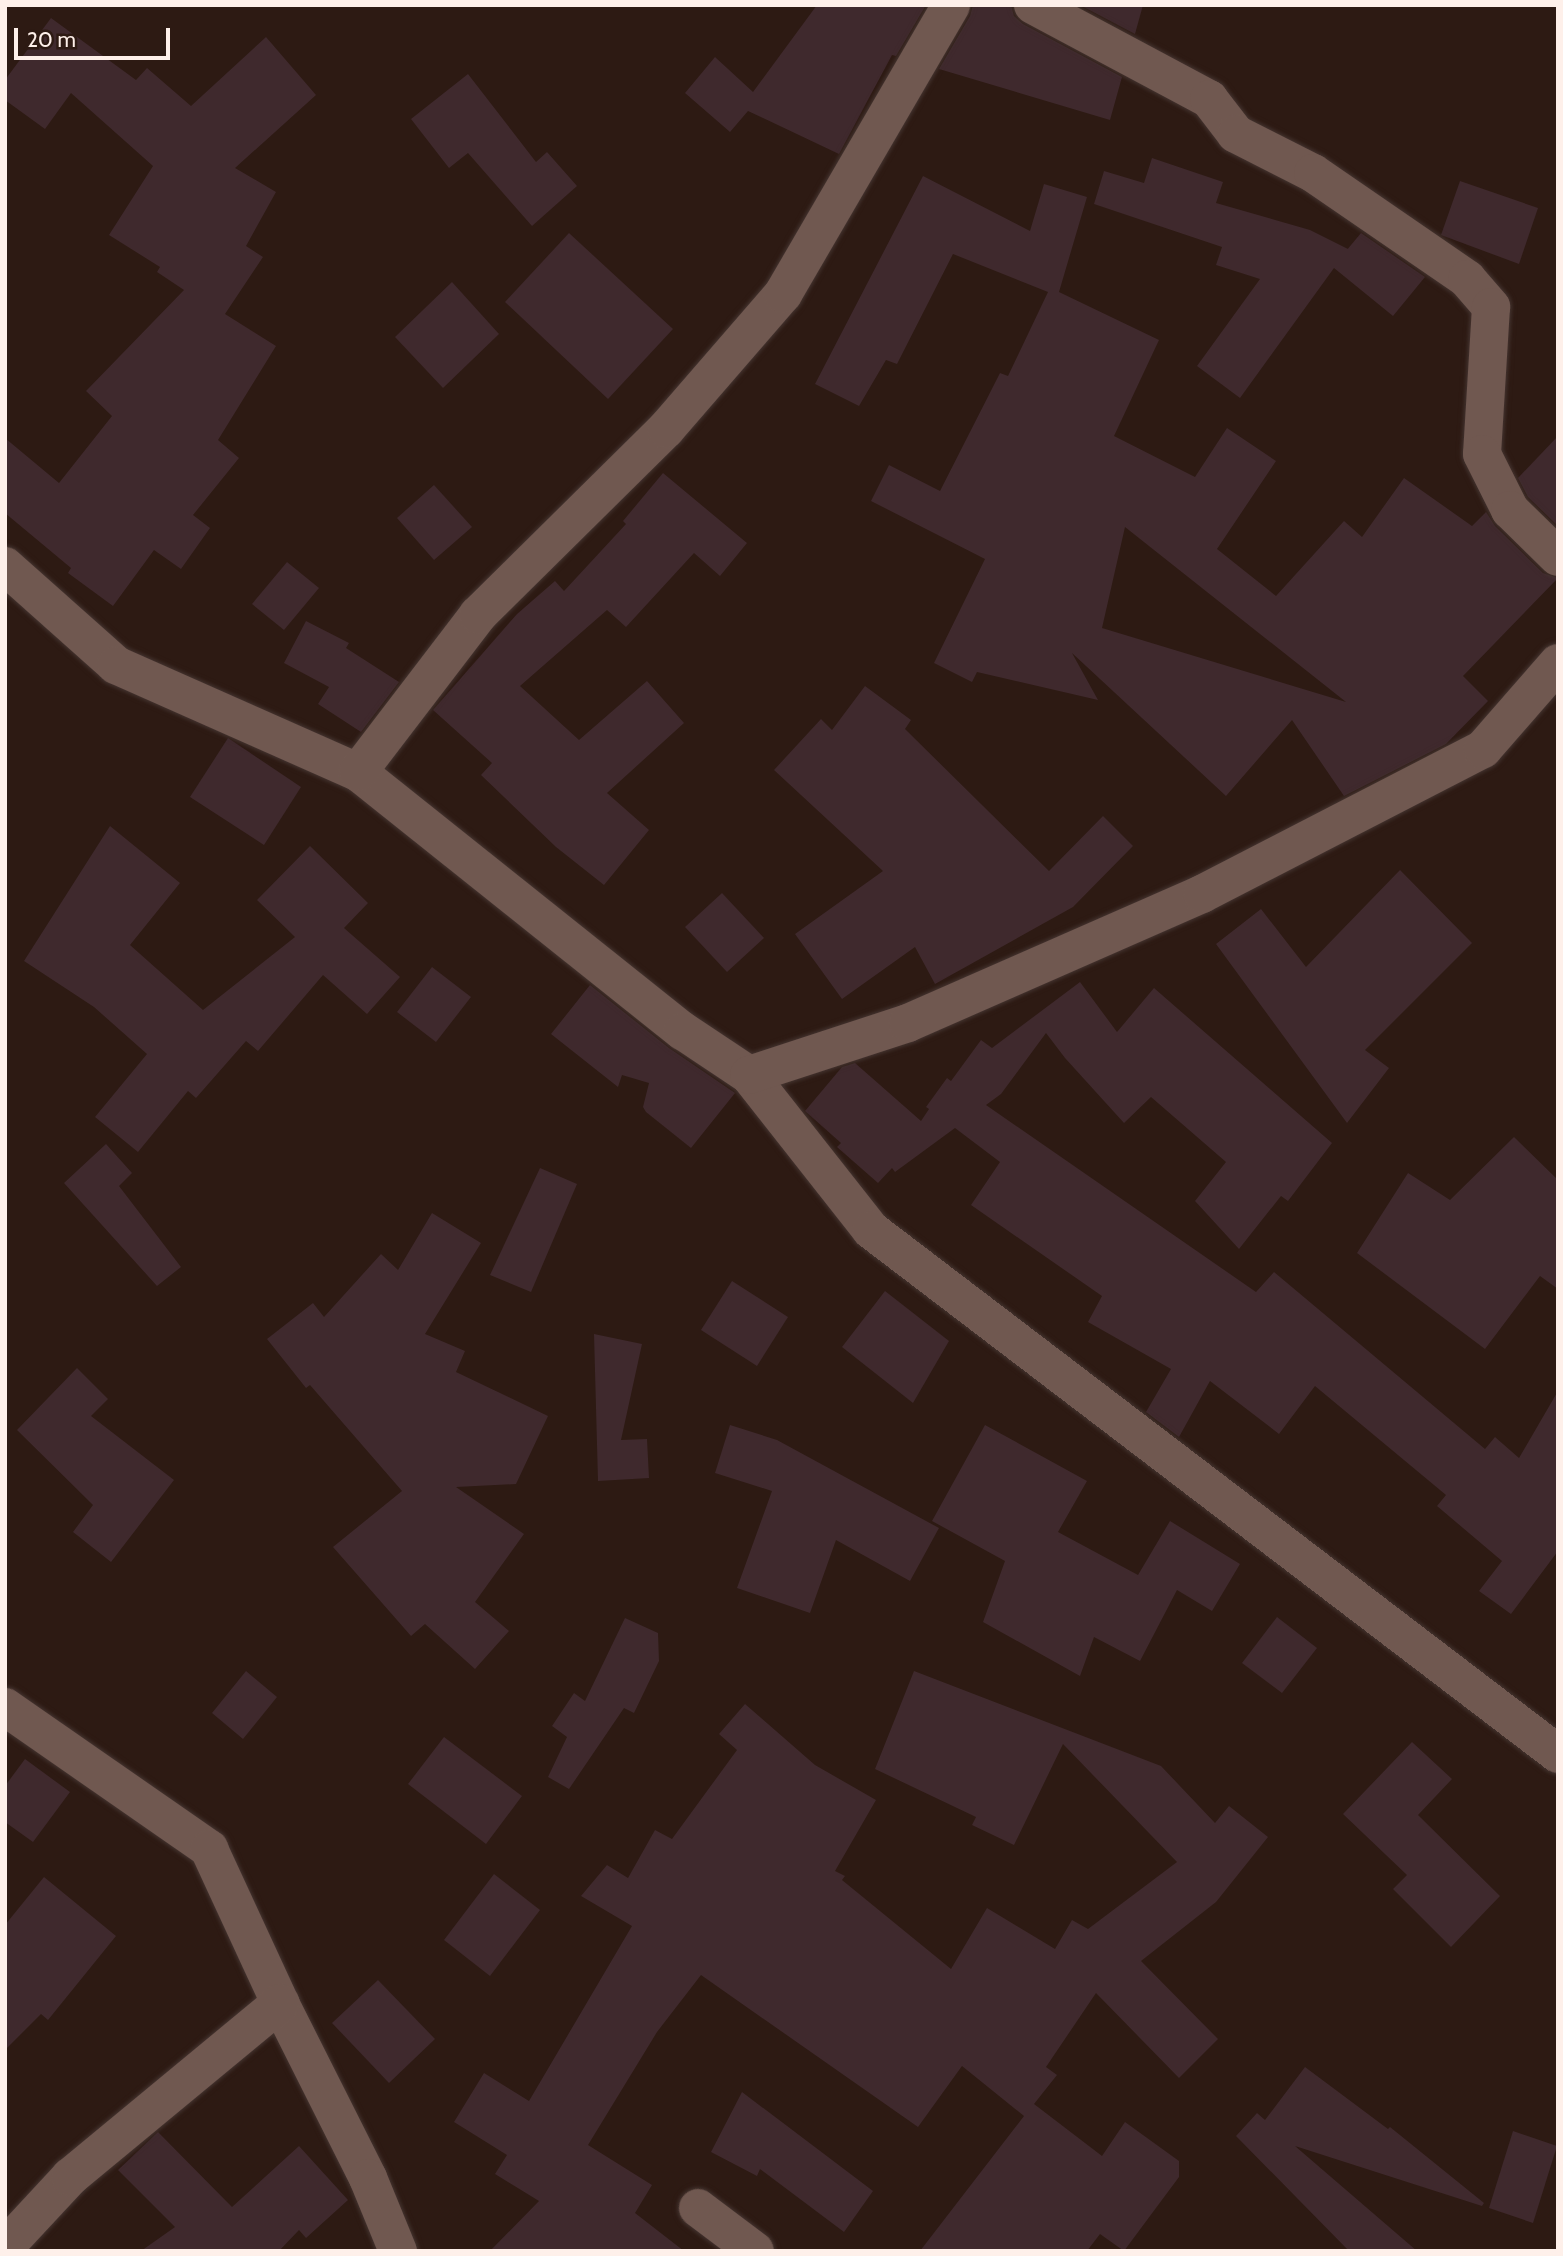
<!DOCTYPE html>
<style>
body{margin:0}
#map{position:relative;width:1563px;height:2256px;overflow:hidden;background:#2d1a13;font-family:Cabin,sans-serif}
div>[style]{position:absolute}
.building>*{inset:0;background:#3f292d}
.roads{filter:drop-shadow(0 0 2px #443430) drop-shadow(0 0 2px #443430)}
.minor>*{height:38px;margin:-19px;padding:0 19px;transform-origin:19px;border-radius:19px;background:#705850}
span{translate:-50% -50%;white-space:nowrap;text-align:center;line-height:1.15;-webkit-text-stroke:5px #2d1a13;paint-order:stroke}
.frame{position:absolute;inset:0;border:7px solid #fef0ea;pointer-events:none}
.scale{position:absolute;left:14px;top:28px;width:156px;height:32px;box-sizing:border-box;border:4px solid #fef0ea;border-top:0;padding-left:9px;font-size:21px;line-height:24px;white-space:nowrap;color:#fef0ea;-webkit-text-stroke:5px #2d1a13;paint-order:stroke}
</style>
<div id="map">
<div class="building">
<div style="clip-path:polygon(817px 5px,926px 5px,896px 56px,892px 55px,839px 154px,748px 111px,730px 132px,685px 93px,715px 57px,753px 92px)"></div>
<div style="clip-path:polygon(973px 5px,1011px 5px,1014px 16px,1023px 24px,1122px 77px,1110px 120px,939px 69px,970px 16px)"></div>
<div style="clip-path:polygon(1080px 5px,1143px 5px,1135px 34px)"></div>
<div style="clip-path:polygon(51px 18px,136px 80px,147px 68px,191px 106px,266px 37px,316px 95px,235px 168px,276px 192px,246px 246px,263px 257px,225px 314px,276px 346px,218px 440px,239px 458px,193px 515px,210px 528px,181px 569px,154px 550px,113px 606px,68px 573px,71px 568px,5px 513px,5px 438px,59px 483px,112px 416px,86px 391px,184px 290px,157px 272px,160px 267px,109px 235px,153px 166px,71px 93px,45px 129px,5px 100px,5px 80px)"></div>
<div style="clip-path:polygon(468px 74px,536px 162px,547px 152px,577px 186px,532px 226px,468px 153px,449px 168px,411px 119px)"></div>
<div style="clip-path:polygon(1152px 158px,1223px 182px,1216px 203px,1310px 230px,1348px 249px,1346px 251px,1361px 233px,1425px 277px,1393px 316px,1334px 268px,1240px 398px,1197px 366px,1260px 279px,1216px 265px,1222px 247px,1094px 204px,1104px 171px,1144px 183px)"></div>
<div style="clip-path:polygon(evenodd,923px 176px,1030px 231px,1044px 184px,1087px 197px,1059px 292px,1159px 340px,1114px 436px,1195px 477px,1227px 428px,1276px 461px,1217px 549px,1276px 596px,1344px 521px,1362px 537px,1404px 478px,1472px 526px,1486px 512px,1495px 526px,1543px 573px,1558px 578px,1463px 676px,1488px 701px,1446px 744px,1344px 796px,1292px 720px,1226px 796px,1072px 653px,1098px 700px,977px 672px,972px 682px,934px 663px,985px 559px,871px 501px,889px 465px,940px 491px,1000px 373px,1008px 376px,1048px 292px,953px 254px,897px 364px,886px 360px,859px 406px,815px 384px,923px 176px,1125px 527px,1346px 702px,1102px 628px,1125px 527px)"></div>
<div style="clip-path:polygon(1460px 181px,1538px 208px,1519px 264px,1441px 235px)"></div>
<div style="clip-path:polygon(569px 233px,673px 329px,608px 399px,505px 302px)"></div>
<div style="clip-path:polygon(452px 282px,499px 334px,443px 388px,395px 337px)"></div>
<div style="clip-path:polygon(1558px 436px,1558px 526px,1528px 497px,1518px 478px)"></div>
<div style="clip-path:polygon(663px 473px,747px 543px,720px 576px,694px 553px,626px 627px,607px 610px,520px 686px,579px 740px,647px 681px,684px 723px,607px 793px,649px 830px,604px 885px,556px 847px,481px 775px,492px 763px,433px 710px,517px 614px,555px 581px,564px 591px,626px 524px,623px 521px)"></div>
<div style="clip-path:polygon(434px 485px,472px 527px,434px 560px,397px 518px)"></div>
<div style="clip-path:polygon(287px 562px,319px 588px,284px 630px,252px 604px)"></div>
<div style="clip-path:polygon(306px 621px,349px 643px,346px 648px,399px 682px,361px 732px,318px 704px,329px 687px,284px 663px)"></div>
<div style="clip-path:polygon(865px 686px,911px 720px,905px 729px,1049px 871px,1103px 816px,1133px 846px,1073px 907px,935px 984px,915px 947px,842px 999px,795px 934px,883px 871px,774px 770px,821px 719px,832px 730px)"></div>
<div style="clip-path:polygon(228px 738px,301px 787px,264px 845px,190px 797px)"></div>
<div style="clip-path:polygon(110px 826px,180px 883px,130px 945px,203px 1010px,295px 937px,257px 900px,310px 846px,368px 903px,344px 928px,400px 977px,367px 1014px,323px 975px,258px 1051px,246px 1041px,196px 1098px,188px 1091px,138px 1152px,95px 1117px,147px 1054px,94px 1007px,24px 961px)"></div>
<div style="clip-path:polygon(1400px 870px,1472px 943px,1365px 1050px,1389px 1068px,1347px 1123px,1216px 944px,1261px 909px,1306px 967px)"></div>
<div style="clip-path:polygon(722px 893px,764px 938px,727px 972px,685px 927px)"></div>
<div style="clip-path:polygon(432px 967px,471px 997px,436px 1042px,397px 1012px)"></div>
<div style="clip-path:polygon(1080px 982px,1117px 1032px,1154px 988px,1332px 1143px,1288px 1201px,1281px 1196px,1239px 1249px,1195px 1201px,1226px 1162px,1151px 1097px,1124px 1123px,1065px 1058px,1046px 1033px,1001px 1094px,986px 1105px,1256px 1292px,1274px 1272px,1485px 1449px,1495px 1437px,1519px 1458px,1558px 1391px,1558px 1551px,1511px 1614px,1479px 1591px,1502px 1561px,1437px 1506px,1446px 1495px,1315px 1386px,1279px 1434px,1210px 1381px,1179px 1437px,1146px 1412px,1171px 1369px,1088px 1322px,1102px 1296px,971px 1205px,1000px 1162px,955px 1128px,895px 1172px,892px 1168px,878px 1183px,837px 1147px,841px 1143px,805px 1111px,842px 1067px,855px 1063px,921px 1121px,929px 1109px,926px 1107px,947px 1078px,951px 1081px,981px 1040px,992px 1048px)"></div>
<div style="clip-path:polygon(590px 985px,669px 1048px,735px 1093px,691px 1148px,646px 1112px,643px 1107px,649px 1083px,622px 1075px,618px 1087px,551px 1034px)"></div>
<div style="clip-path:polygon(1514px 1137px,1558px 1180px,1558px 1289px,1540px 1276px,1485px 1349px,1357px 1253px,1408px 1173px,1450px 1200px)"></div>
<div style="clip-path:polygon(106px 1144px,132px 1173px,119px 1186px,181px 1267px,157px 1286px,64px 1183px)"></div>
<div style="clip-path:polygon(540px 1168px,577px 1184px,531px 1292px,490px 1275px)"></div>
<div style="clip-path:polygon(432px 1213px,481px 1243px,425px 1334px,465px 1351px,456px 1372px,548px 1416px,516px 1484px,456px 1487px,524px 1534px,475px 1602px,509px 1631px,475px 1669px,425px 1624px,411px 1636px,333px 1547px,402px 1491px,310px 1385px,306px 1388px,267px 1339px,313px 1303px,324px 1317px,381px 1254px,398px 1270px)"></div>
<div style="clip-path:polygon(732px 1281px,788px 1317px,757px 1366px,701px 1330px)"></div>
<div style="clip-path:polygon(885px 1291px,949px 1341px,913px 1403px,842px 1347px)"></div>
<div style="clip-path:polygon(594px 1334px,642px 1344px,621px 1440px,647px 1439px,649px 1478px,598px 1481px)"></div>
<div style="clip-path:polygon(77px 1368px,108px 1399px,91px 1416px,174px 1480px,111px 1562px,73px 1532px,93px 1505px,17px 1430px)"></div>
<div style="clip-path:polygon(730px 1425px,777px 1440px,939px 1528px,910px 1581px,836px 1540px,810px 1613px,737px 1588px,772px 1491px,715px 1473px)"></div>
<div style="clip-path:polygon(985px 1425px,1087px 1481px,1058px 1532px,1138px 1575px,1170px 1521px,1240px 1564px,1212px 1611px,1177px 1590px,1140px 1661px,1094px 1637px,1080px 1676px,983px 1622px,1005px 1561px,932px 1521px)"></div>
<div style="clip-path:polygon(1277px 1617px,1317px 1648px,1282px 1693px,1242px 1663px)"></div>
<div style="clip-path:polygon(625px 1618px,658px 1633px,659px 1661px,634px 1713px,624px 1708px,569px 1789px,548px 1777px,567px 1737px,552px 1726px,574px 1693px,585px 1701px)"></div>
<div style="clip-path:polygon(246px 1671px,277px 1697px,243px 1739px,212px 1713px)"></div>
<div style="clip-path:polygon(914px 1671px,1161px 1766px,1215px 1823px,1229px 1806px,1268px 1837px,1216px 1902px,1141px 1961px,1218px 2039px,1179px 2078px,1096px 1993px,1046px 2067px,1057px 2075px,1034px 2104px,1102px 2156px,1125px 2122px,1179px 2161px,1179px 2177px,1124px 2251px,1100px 2234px,1087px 2251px,920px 2251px,1024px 2116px,962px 2066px,918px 2127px,701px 1975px,657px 2032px,588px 2145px,652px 2185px,635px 2213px,684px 2251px,490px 2251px,539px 2201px,495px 2174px,507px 2155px,454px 2122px,484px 2073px,529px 2101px,632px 1926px,581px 1896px,607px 1865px,628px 1878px,655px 1830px,672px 1839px,737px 1750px,719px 1734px,745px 1704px,815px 1765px,876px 1800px,835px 1871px,845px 1876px,842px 1880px,951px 1969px,987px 1908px,1055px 1949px,1072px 1920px,1088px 1929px,1177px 1862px,1063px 1744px,1014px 1845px,972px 1825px,976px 1817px,875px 1769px)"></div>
<div style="clip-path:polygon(444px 1737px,522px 1796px,486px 1844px,408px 1784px)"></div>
<div style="clip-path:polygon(1412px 1742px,1452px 1779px,1418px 1815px,1500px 1896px,1451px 1947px,1393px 1889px,1407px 1875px,1343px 1814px)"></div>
<div style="clip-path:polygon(25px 1759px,70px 1792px,33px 1842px,5px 1822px,5px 1786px)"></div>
<div style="clip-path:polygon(494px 1874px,540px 1910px,490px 1976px,444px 1940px)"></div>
<div style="clip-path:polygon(44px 1877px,116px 1936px,48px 2020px,41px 2014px,5px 2050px,5px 1925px)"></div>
<div style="clip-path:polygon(378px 1980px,435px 2039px,389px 2083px,332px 2023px)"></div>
<div style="clip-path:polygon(1305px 2067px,1388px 2129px,1390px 2127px,1484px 2203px,1482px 2206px,1295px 2146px,1417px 2251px,1349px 2251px,1236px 2136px,1257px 2113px,1265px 2120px)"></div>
<div style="clip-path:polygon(742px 2092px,873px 2191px,844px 2232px,760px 2169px,757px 2176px,711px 2152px)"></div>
<div style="clip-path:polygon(1513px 2131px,1557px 2146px,1533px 2223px,1489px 2208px)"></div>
<div style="clip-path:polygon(158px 2132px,232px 2207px,299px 2146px,348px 2200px,306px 2238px,299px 2230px,279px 2251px,141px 2251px,175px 2227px,118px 2170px)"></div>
</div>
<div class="roads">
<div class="minor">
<div style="left:1033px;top:5px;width:200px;rotate:28.1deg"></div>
<div style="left:1209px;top:99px;width:44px;rotate:52.4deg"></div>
<div style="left:1236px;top:134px;width:86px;rotate:26.9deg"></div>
<div style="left:1313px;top:173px;width:187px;rotate:34.5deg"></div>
<div style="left:1467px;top:279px;width:37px;rotate:49deg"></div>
<div style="left:1491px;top:307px;width:147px;rotate:93.5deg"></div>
<div style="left:1482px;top:454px;width:63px;rotate:63.4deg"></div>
<div style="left:1510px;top:510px;width:67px;rotate:44.4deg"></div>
<div style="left:5px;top:566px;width:149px;rotate:41.7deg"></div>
<div style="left:116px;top:665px;width:265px;rotate:23.9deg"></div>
<div style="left:358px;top:772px;width:416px;rotate:38.6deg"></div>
<div style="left:683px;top:1031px;width:79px;rotate:33.7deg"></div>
<div style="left:749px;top:1075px;width:197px;rotate:51.8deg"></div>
<div style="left:871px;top:1230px;width:864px;rotate:37.33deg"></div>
<div style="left:358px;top:772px;width:198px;rotate:-52.6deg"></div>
<div style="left:478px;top:615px;width:264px;rotate:-44.7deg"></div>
<div style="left:666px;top:429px;width:179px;rotate:-49.1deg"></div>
<div style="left:783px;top:294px;width:334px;rotate:-59.8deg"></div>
<div style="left:749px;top:1075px;width:167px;rotate:-18.1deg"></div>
<div style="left:908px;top:1023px;width:321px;rotate:-23.7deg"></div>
<div style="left:1202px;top:894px;width:316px;rotate:-27.3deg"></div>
<div style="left:1483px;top:749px;width:114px;rotate:-48.9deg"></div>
<div style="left:5px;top:1707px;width:249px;rotate:34.8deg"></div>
<div style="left:209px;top:1849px;width:170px;rotate:65.2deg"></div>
<div style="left:280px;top:2003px;width:196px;rotate:63.3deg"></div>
<div style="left:368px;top:2178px;width:79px;rotate:67.7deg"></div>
<div style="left:698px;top:2208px;width:71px;rotate:37deg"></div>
<div style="left:5px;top:2247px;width:96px;rotate:-47.1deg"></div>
<div style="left:70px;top:2177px;width:273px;rotate:-39.6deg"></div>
</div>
</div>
<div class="frame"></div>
<div class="scale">20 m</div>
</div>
